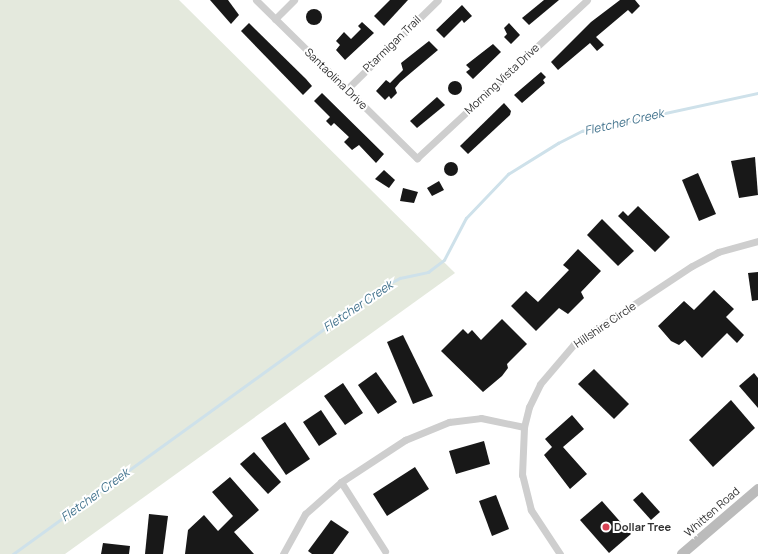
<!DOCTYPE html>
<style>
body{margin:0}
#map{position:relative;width:758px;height:554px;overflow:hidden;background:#fff;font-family:Manrope,sans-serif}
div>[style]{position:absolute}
.green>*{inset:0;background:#e4e9dd}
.stream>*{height:2.5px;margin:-1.25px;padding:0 1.25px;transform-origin:1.25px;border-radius:1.25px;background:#cee1ea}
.building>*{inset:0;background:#181818}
.round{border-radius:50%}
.street>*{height:7px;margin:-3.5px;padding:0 3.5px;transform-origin:3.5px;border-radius:3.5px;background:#cecece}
.secondary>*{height:10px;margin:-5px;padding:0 5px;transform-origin:5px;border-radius:5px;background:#bbb}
.dots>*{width:11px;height:11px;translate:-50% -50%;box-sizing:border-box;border:2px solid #fff;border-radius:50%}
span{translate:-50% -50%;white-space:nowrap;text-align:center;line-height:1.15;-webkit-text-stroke:4px #fff;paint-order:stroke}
.street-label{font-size:11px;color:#313131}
.poi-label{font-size:11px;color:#313131;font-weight:700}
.left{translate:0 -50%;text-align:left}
.water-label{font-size:12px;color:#44748e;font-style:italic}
</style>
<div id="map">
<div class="green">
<div style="clip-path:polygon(0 0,179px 0,455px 273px,65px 554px,0 554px)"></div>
</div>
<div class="stream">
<div style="left:13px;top:554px;width:454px;rotate:-35.9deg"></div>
<div style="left:381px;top:288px;width:21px;rotate:-28deg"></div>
<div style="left:400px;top:278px;width:29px;rotate:-12deg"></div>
<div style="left:428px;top:272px;width:20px;rotate:-37deg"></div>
<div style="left:444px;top:260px;width:47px;rotate:-62.4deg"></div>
<div style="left:466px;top:218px;width:61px;rotate:-46.3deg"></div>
<div style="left:508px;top:174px;width:59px;rotate:-31.8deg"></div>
<div style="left:558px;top:143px;width:27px;rotate:-27deg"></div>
<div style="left:582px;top:131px;width:180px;rotate:-12.2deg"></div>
</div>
<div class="building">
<div style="clip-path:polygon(210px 0,228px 0,239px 15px,231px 24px)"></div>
<div style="clip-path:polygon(390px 0,408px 0,384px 26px,374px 16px)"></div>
<div style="clip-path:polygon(544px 0,559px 0,529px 25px,522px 18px)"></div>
<div style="clip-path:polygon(620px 0,635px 0,640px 6px,632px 14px,628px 10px,596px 37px,604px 45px,597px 51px,590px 43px,558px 70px,551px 62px,591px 22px)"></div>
<div style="clip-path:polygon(462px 5px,472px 16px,464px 23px,462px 20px,444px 38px,436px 30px)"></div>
<div class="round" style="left:306px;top:9px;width:16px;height:16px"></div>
<div style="clip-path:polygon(362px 22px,374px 33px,345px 60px,336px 50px,340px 45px,336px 41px,344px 32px,351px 39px,361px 29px,358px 26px)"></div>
<div style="clip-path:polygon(249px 23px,306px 79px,312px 86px,303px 95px,241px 31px)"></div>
<div style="clip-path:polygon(509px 23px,520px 35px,511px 44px,504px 37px,507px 34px,504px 28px)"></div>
<div style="clip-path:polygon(429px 41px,438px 50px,400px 82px,395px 88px,397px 93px,391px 99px,389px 96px,385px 100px,376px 91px,386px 80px,390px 83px,403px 70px,401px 63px)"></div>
<div style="clip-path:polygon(493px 44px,501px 52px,473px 79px,466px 72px,470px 69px,466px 65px)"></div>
<div style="clip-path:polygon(541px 72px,546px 77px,543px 80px,545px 83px,522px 103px,514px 95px)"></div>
<div class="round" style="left:448px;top:81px;width:14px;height:14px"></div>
<div style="clip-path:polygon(322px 93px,384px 154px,376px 163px,359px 145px,352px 150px,344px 142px,349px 137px,334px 123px,331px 126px,326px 121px,330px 117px,314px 101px)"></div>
<div style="clip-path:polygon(437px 97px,445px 105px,417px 128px,410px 121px)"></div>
<div style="clip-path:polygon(504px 103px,511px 111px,510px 115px,468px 154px,460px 146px)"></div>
<div style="clip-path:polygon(755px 157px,758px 195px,739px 198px,731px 161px)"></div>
<div class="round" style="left:444px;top:162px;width:14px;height:14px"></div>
<div style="clip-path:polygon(384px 170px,395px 180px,389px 188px,375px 179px)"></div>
<div style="clip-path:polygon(698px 173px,716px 214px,699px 221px,682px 180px)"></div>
<div style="clip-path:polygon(439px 181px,444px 190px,432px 196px,427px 188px)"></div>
<div style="clip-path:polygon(403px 188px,418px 192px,414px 203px,400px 201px)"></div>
<div style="clip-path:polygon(638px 206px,670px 237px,655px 252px,618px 216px,623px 211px,628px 216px)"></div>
<div style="clip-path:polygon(602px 219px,634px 251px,618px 266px,587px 235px)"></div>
<div style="clip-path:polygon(578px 249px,601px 271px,581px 292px,584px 298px,568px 314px,559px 308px,536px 331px,511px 306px,526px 291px,538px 302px,569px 270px,563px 265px)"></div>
<div style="clip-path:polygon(758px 272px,758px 300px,752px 301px,748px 273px)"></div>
<div style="clip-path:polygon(714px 290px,734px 309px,726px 317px,744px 335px,737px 343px,727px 333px,702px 358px,685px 340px,679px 345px,671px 341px,658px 326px,684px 301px,694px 310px)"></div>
<div style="clip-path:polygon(502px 319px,527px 344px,507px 364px,508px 368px,502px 376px,483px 392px,441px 351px,463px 329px,468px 334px,472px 330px,481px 340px)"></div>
<div style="clip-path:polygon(403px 335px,433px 396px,413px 404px,387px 342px)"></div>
<div style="clip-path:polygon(594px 369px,629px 404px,614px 419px,578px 384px)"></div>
<div style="clip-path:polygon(376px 372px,397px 402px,378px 414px,358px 385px)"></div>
<div style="clip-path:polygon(754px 373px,758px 378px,758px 408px,739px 386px)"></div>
<div style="clip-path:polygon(343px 383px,363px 413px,345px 425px,324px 396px)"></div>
<div style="clip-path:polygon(731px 400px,755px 428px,713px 467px,689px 440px)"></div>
<div style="clip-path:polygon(321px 410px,337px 434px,319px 446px,303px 422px)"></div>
<div style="clip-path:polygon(572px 415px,584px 429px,563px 447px,587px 474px,570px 489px,544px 455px,552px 447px,545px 439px)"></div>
<div style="clip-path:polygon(285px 422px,310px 459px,286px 475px,261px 438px)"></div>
<div style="clip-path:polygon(484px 441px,490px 464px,456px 474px,449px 451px)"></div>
<div style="clip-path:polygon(254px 452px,281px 482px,268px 494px,240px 464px)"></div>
<div style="clip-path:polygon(415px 467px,429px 489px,387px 516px,373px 494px)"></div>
<div style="clip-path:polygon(230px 477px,259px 510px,234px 532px,254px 554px,185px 554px,188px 530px,204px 515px,218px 531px,233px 516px,212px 492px)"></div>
<div style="clip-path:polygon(642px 492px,660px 512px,651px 520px,633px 500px)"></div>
<div style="clip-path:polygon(496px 495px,509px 529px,492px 536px,479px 501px)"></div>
<div style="clip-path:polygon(602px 501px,631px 534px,609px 553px,580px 520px)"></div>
<div style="clip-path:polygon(149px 514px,168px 516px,163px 554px,145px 554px)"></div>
<div style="clip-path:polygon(331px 520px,349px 532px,333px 554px,312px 554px,308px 551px)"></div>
<div style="clip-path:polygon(103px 543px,130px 546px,129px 554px,101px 554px)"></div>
</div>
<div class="street">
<div style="left:256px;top:0;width:226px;rotate:44.5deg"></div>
<div style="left:417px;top:158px;width:232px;rotate:-42.9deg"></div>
<div style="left:275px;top:19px;width:27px;rotate:-45deg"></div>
<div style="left:347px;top:89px;width:127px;rotate:-44.4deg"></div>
<div style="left:341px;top:482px;width:82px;rotate:57.5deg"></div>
<div style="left:283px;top:554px;width:46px;rotate:-61.2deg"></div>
<div style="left:305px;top:514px;width:48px;rotate:-41.6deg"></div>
<div style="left:341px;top:482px;width:77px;rotate:-33.3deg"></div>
<div style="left:405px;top:440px;width:48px;rotate:-22.2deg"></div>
<div style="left:449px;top:422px;width:32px;rotate:-7deg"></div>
<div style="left:481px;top:418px;width:44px;rotate:11.8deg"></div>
<div style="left:560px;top:554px;width:53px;rotate:-123.4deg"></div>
<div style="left:531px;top:510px;width:36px;rotate:-104deg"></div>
<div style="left:522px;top:475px;width:48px;rotate:-87.6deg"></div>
<div style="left:524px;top:427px;width:21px;rotate:-76deg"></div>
<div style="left:529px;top:407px;width:25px;rotate:-64deg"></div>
<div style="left:540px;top:384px;width:52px;rotate:-49.6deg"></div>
<div style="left:574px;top:344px;width:141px;rotate:-33.5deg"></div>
<div style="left:692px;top:266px;width:30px;rotate:-28deg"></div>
<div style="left:718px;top:252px;width:41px;rotate:-15.4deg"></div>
</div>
<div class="secondary">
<div style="left:682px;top:554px;width:100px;rotate:-40.5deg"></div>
</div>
<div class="dots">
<div style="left:606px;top:527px;background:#d84254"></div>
</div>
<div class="street-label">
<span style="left:392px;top:44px;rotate:-44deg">Ptarmigan Trail</span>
<span style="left:336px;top:79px;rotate:44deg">Santaolina Drive</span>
<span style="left:502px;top:79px;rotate:-43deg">Morning Vista Drive</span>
<span style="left:605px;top:325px;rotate:-34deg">Hillshire Circle</span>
<span style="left:712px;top:512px;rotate:-41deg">Whitten Road</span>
</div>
<div class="poi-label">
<span class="left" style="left:614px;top:527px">Dollar Tree</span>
</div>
<div class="water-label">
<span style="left:624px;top:122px;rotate:-13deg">Fletcher Creek</span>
<span style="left:358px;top:306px;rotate:-34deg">Fletcher Creek</span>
<span style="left:95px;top:495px;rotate:-36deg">Fletcher Creek</span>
</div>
</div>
